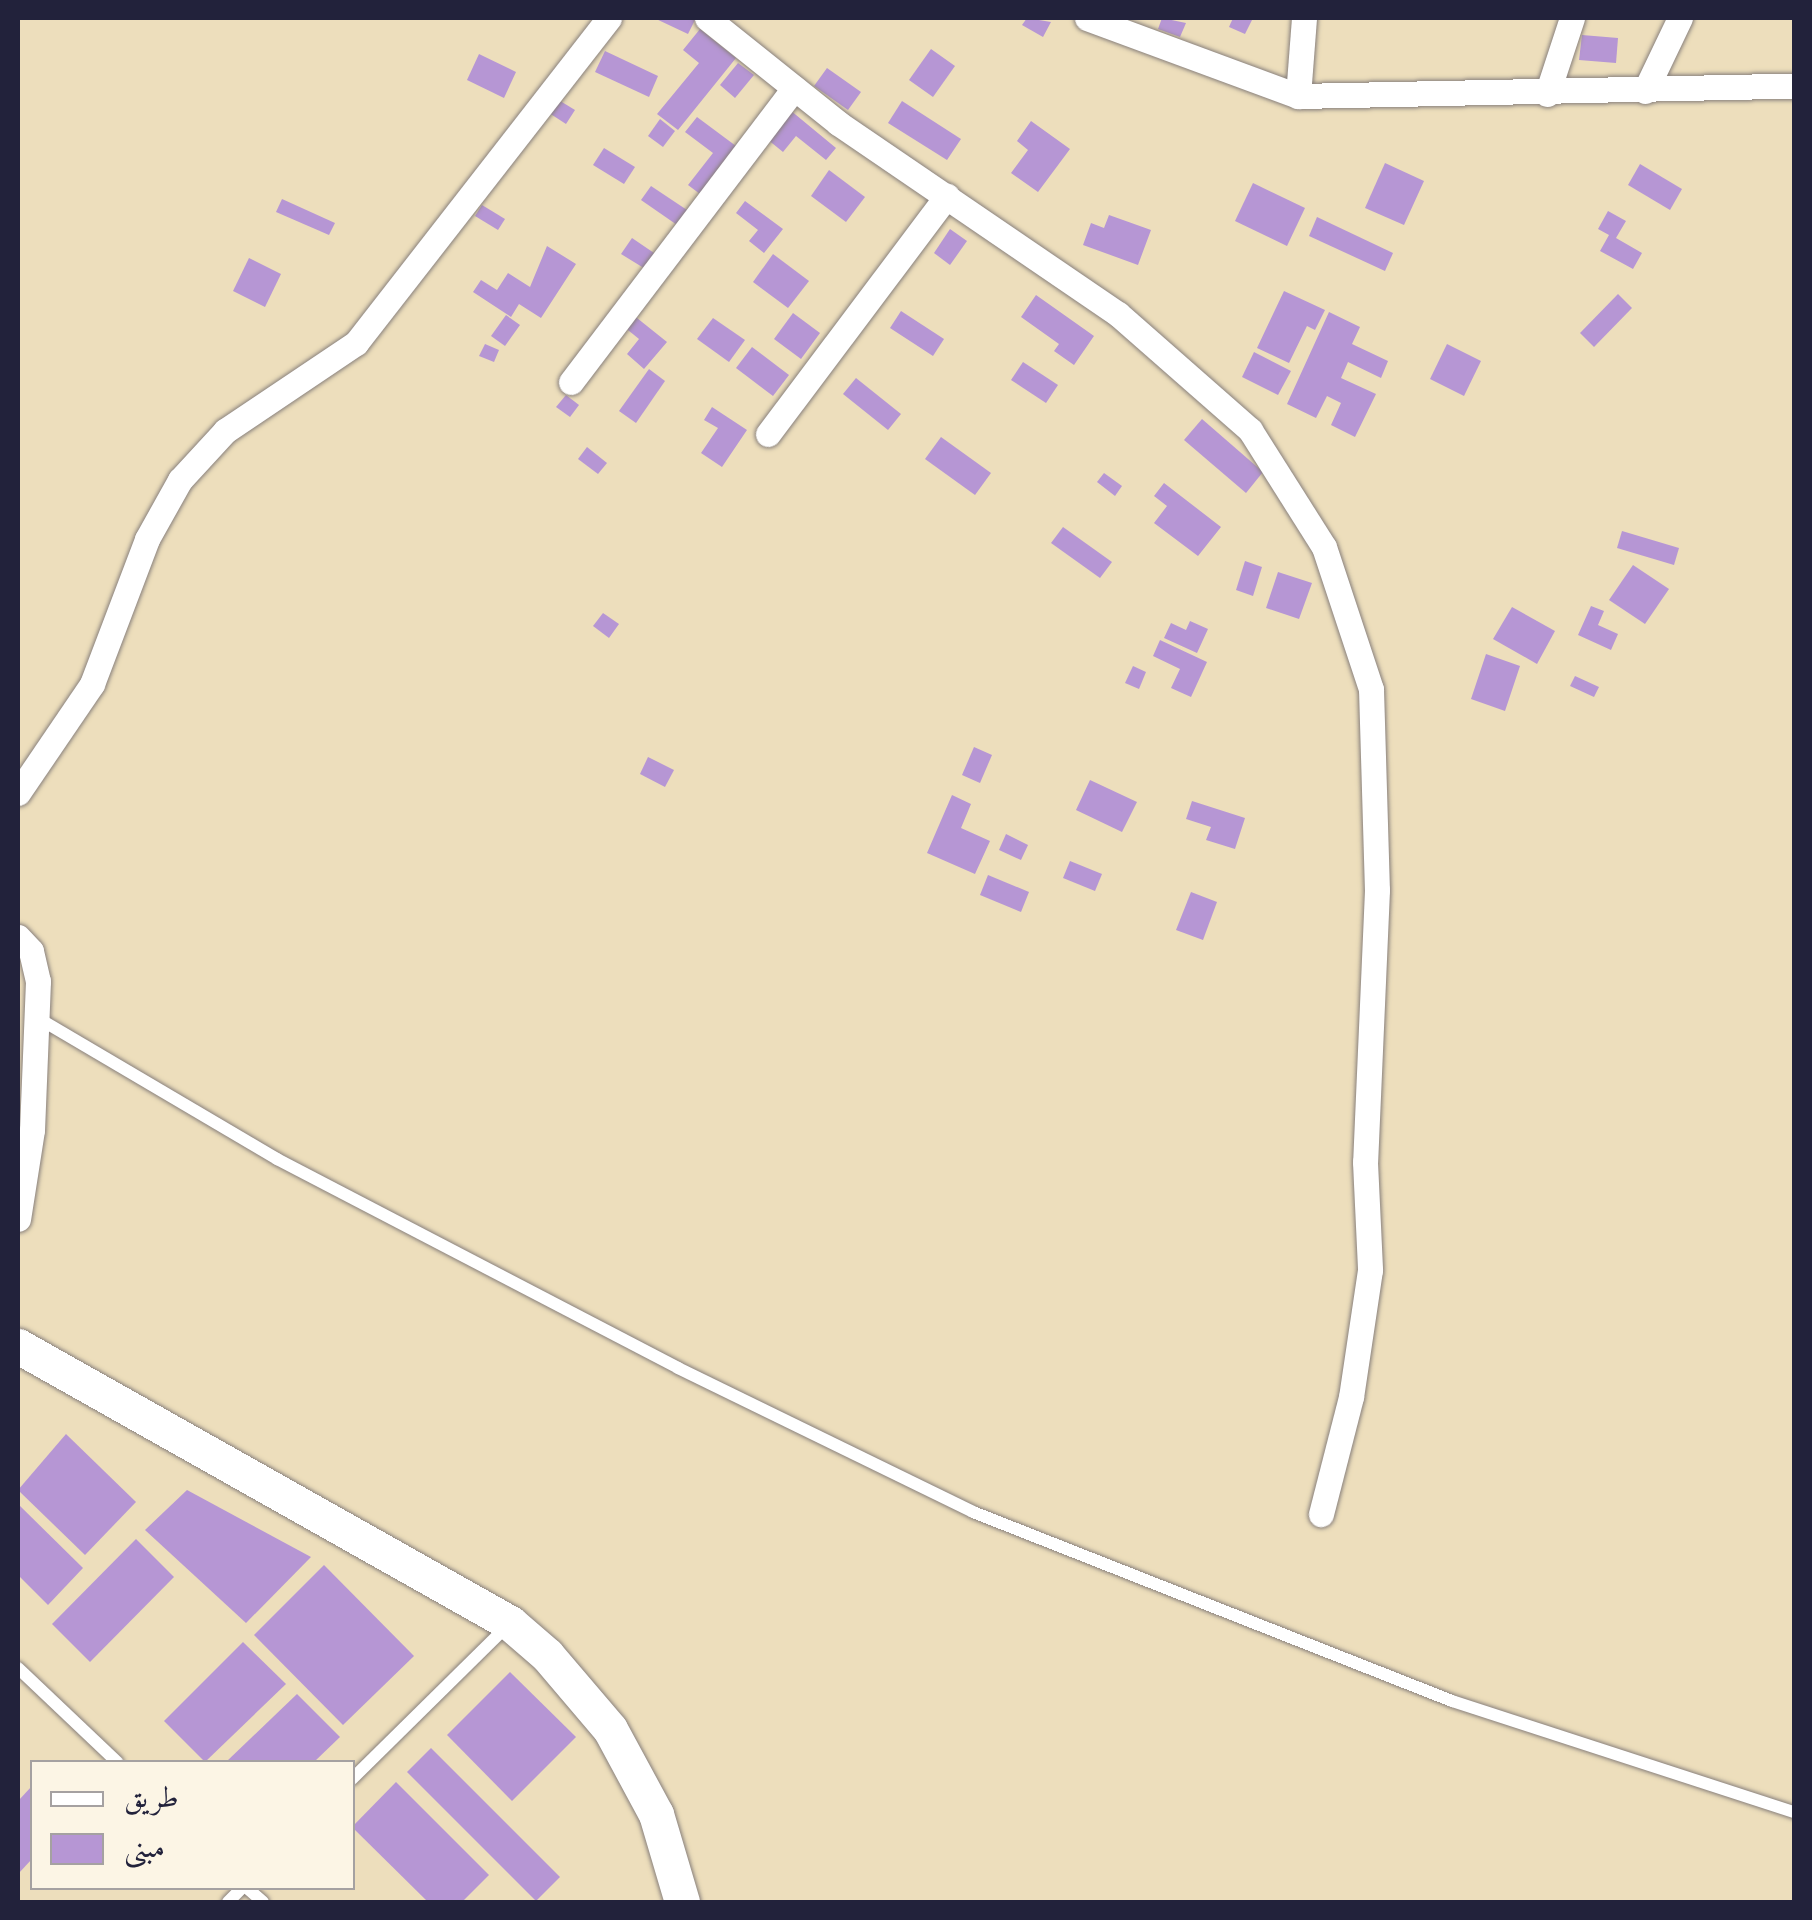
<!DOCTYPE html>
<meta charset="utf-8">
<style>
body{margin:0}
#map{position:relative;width:1812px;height:1920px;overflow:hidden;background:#eddebc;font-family:Vollkorn,Amiri,serif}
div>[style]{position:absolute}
.building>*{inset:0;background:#b696d4}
.roads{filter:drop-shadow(0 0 2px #88807c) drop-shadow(0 0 2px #88807c)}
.lane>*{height:12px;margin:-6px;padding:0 6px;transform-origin:6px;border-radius:6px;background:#fff}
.street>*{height:25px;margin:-12.5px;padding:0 12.5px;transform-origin:12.5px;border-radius:12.5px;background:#fff}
.secondary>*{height:35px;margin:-17.5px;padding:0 17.5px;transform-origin:17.5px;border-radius:17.5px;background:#fff}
span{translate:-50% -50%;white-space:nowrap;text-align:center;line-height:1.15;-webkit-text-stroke:9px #fcf5e5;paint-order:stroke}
.frame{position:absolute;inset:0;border:20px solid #22223b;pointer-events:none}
.legend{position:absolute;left:30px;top:1760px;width:325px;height:130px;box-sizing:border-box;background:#fcf5e5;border:2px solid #a5a1a1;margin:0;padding:12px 18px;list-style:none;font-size:30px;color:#22223b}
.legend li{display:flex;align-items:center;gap:20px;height:50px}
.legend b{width:50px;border:2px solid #a5a1a1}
</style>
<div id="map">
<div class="building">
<div style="clip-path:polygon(654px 18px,696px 18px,688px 34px)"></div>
<div style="clip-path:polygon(1027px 18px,1051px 22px,1043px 37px,1022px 25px)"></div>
<div style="clip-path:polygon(1162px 18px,1186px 23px,1180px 37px,1158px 29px)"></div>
<div style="clip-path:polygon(1233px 18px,1253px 18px,1245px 34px,1229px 27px)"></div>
<div style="clip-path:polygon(700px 29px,736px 58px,678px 130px,657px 114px,699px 63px,683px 50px)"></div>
<div style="clip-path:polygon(1582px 35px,1618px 38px,1616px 63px,1579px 60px)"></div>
<div style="clip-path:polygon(931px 49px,955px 66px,933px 97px,909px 80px)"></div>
<div style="clip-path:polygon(605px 51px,658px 76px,649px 97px,595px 72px)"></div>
<div style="clip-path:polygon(479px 54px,516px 72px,504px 98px,467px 80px)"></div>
<div style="clip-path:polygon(738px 63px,754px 75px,735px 98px,720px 85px)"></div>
<div style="clip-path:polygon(827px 68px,861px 92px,848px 110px,814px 86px)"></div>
<div style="clip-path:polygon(552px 96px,575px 110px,566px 124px,543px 109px)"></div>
<div style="clip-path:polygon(902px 101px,961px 139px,947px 160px,888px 123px)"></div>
<div style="clip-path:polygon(790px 110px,836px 148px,826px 160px,796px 136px,783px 152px,767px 139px)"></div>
<div style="clip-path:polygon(697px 117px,740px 149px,704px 197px,688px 185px,713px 153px,685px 132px)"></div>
<div style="clip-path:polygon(660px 119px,675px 131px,663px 147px,648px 136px)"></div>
<div style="clip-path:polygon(1031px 121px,1070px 149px,1038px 192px,1011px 173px,1028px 150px,1017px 141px)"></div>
<div style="clip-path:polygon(604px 148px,635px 167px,624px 184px,593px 165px)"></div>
<div style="clip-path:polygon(1385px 163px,1424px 181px,1404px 225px,1365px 208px)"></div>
<div style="clip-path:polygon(1640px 164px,1682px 189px,1670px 210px,1628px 185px)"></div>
<div style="clip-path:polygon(829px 170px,865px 197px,846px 222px,811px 196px)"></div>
<div style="clip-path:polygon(1253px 183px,1305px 208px,1287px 246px,1235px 221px)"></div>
<div style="clip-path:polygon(651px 186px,690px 212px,680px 227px,641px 200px)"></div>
<div style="clip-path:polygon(282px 199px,335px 223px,329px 235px,276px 212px)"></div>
<div style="clip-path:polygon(745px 201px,783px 229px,764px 253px,749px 241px,758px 230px,736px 213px)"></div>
<div style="clip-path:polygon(482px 205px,505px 219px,498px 230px,475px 216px)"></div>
<div style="clip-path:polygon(1608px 211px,1626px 221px,1616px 238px,1642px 253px,1633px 269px,1600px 251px,1609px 235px,1598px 229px)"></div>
<div style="clip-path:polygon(1109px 215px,1151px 230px,1138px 265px,1083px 245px,1091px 223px,1104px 228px)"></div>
<div style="clip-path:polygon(1317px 217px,1393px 253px,1385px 271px,1309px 236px)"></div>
<div style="clip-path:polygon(950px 229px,967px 241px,950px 265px,934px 253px)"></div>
<div style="clip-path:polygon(632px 238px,657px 255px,647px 270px,621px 254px)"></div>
<div style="clip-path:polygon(547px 246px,576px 264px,541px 318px,519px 304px,511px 317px,473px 292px,481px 280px,497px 290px,508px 273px,530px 287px)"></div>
<div style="clip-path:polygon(773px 254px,809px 281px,788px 308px,753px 282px)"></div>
<div style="clip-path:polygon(249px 258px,281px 274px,265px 307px,233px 291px)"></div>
<div style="clip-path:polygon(1284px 291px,1325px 310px,1315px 330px,1307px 326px,1289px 363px,1257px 348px)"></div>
<div style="clip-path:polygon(1618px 294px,1632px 308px,1594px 347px,1580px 333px)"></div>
<div style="clip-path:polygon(1036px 295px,1094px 336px,1074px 365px,1054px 351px,1059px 344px,1021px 317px)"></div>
<div style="clip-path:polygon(901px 311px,944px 339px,933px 356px,890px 328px)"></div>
<div style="clip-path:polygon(1329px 312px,1360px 327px,1352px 344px,1388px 361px,1381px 378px,1348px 362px,1341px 378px,1376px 394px,1355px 437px,1331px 425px,1341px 403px,1327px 396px,1316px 418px,1287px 404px)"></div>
<div style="clip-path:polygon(793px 313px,820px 333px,801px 359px,774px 339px)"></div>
<div style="clip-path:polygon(632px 314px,667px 342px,644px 369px,627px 354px,639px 339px,623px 326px)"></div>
<div style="clip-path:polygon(506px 315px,520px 325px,505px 346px,491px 336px)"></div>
<div style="clip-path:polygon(713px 318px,745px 340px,729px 362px,697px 339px)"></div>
<div style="clip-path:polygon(485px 344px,499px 350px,494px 362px,479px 356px)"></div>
<div style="clip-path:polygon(1447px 344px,1481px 361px,1464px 396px,1430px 379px)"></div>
<div style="clip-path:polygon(752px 347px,789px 375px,773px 396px,736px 368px)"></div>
<div style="clip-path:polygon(1254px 352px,1291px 371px,1278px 395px,1242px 377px)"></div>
<div style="clip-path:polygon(1023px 362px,1058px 385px,1046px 403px,1011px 380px)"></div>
<div style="clip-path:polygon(649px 369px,665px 381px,636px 423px,619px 411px)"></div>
<div style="clip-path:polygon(856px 378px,901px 414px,888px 430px,843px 394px)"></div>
<div style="clip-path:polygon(566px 395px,579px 405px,570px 417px,556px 407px)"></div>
<div style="clip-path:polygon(712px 407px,747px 430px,722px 467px,701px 453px,718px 428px,704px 420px)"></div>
<div style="clip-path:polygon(1202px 419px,1263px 472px,1246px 493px,1184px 440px)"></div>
<div style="clip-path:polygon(941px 437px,991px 473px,975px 495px,925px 459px)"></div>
<div style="clip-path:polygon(587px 447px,607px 463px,598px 474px,578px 459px)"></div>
<div style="clip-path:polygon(1104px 473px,1122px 486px,1115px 496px,1097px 482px)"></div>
<div style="clip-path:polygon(1164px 483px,1221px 527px,1198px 556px,1154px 523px,1167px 506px,1154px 496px)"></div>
<div style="clip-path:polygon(1063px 527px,1112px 562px,1100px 578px,1051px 543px)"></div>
<div style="clip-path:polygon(1622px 531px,1679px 548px,1674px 565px,1617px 548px)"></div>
<div style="clip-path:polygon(1245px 561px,1262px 567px,1253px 596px,1236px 590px)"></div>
<div style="clip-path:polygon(1633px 565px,1669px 589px,1645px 624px,1609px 600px)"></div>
<div style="clip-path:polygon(1278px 572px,1312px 583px,1299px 619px,1266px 608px)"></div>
<div style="clip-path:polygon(1591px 606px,1604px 611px,1598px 625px,1618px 634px,1611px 650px,1578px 635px)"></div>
<div style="clip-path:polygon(1512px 607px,1555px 631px,1537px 664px,1493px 639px)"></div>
<div style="clip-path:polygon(603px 613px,619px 624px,609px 638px,593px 626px)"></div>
<div style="clip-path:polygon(1190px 621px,1208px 629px,1197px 653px,1164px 638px,1171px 623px,1186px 630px)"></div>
<div style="clip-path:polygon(1160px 640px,1207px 662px,1191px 697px,1171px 688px,1180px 669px,1153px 656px)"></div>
<div style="clip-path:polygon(1486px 654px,1520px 666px,1505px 711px,1471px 699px)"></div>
<div style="clip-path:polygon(1133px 666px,1146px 672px,1139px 689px,1125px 683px)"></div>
<div style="clip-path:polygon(1575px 676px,1599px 687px,1594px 697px,1570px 686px)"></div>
<div style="clip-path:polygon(974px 747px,992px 755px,980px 783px,962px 775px)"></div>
<div style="clip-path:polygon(648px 757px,674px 770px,665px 787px,640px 774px)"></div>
<div style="clip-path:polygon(1090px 780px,1137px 802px,1122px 832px,1076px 810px)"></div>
<div style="clip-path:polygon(952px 795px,971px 804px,961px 828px,990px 841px,975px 874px,927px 853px)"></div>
<div style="clip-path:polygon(1192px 801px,1245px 818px,1235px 849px,1206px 840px,1211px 827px,1186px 819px)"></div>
<div style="clip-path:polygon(1006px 834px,1028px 845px,1021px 860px,999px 850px)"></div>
<div style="clip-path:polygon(1070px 861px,1102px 874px,1095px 891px,1063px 878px)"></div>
<div style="clip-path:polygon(988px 875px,1029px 892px,1021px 912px,980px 895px)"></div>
<div style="clip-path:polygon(1191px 892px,1217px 902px,1203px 940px,1176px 930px)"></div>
<div style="clip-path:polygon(66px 1434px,136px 1502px,85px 1555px,18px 1490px)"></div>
<div style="clip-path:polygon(187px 1490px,311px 1557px,246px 1623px,145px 1530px)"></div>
<div style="clip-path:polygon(18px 1504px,83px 1568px,48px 1605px,18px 1575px)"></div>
<div style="clip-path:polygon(136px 1539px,174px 1577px,90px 1662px,52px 1624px)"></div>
<div style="clip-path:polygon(324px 1565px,414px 1656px,343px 1725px,254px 1635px)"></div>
<div style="clip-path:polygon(243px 1642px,286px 1684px,205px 1762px,164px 1721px)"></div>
<div style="clip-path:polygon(510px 1672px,576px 1737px,512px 1801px,447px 1735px)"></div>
<div style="clip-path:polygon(297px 1694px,340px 1737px,314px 1762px,226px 1762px)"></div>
<div style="clip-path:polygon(431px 1748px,560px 1877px,536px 1901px,407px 1772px)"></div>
<div style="clip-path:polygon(396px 1782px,489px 1875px,462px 1902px,428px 1902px,352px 1827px)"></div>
<div style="clip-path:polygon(32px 1786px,32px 1859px,18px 1874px,18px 1801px)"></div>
</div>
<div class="roads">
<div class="lane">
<div style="left:36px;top:1017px;width:280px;rotate:30.5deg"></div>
<div style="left:277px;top:1159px;width:452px;rotate:27.5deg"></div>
<div style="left:678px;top:1368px;width:328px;rotate:26deg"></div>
<div style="left:973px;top:1512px;width:515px;rotate:21.53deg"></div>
<div style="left:1452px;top:1701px;width:360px;rotate:18deg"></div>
<div style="left:18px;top:1668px;width:137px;rotate:43.5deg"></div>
<div style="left:352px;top:1779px;width:219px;rotate:-44.6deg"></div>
<div style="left:247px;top:1888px;width:21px;rotate:41deg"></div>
<div style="left:228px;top:1902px;width:20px;rotate:-45deg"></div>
</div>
<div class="street">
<div style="left:707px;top:18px;width:168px;rotate:38.7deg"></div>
<div style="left:838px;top:123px;width:339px;rotate:34.3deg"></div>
<div style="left:1118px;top:314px;width:176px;rotate:41.3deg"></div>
<div style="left:1250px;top:430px;width:138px;rotate:57.7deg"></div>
<div style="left:1324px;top:547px;width:150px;rotate:71.7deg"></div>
<div style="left:1371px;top:689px;width:201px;rotate:88.3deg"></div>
<div style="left:1377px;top:890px;width:272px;rotate:92.5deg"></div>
<div style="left:1365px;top:1162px;width:108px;rotate:87.3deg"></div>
<div style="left:1370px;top:1270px;width:128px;rotate:98.5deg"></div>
<div style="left:1351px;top:1397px;width:121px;rotate:104.4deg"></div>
<div style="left:1087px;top:18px;width:225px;rotate:20.3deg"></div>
<div style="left:1298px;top:96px;width:496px;rotate:-1.2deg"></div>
<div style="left:1645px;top:91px;width:81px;rotate:-64.4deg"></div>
<div style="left:1547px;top:94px;width:80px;rotate:-71.8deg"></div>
<div style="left:1298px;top:96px;width:78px;rotate:-85.6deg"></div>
<div style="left:571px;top:382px;width:369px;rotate:-52.8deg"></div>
<div style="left:768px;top:434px;width:298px;rotate:-53.1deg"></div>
<div style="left:18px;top:793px;width:132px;rotate:-55.8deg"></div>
<div style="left:92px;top:684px;width:155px;rotate:-69.2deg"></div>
<div style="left:147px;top:539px;width:68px;rotate:-60.8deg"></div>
<div style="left:180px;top:480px;width:67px;rotate:-47.4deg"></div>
<div style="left:225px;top:431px;width:158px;rotate:-33.9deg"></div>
<div style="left:356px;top:343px;width:412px;rotate:-52.1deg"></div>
<div style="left:18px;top:937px;width:19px;rotate:47deg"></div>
<div style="left:31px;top:951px;width:31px;rotate:77deg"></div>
<div style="left:38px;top:981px;width:149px;rotate:92.3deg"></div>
<div style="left:32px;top:1130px;width:90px;rotate:98.9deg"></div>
</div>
<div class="secondary">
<div style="left:18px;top:1346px;width:565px;rotate:29.38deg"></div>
<div style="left:510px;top:1623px;width:49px;rotate:40.9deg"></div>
<div style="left:547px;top:1655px;width:97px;rotate:49.6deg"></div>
<div style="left:610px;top:1729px;width:97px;rotate:61.6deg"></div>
<div style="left:656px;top:1814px;width:92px;rotate:73.5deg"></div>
</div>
</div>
<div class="frame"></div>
<ul class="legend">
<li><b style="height:12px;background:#fff"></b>طريق</li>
<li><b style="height:28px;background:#b696d4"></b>مبنى</li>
</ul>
</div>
